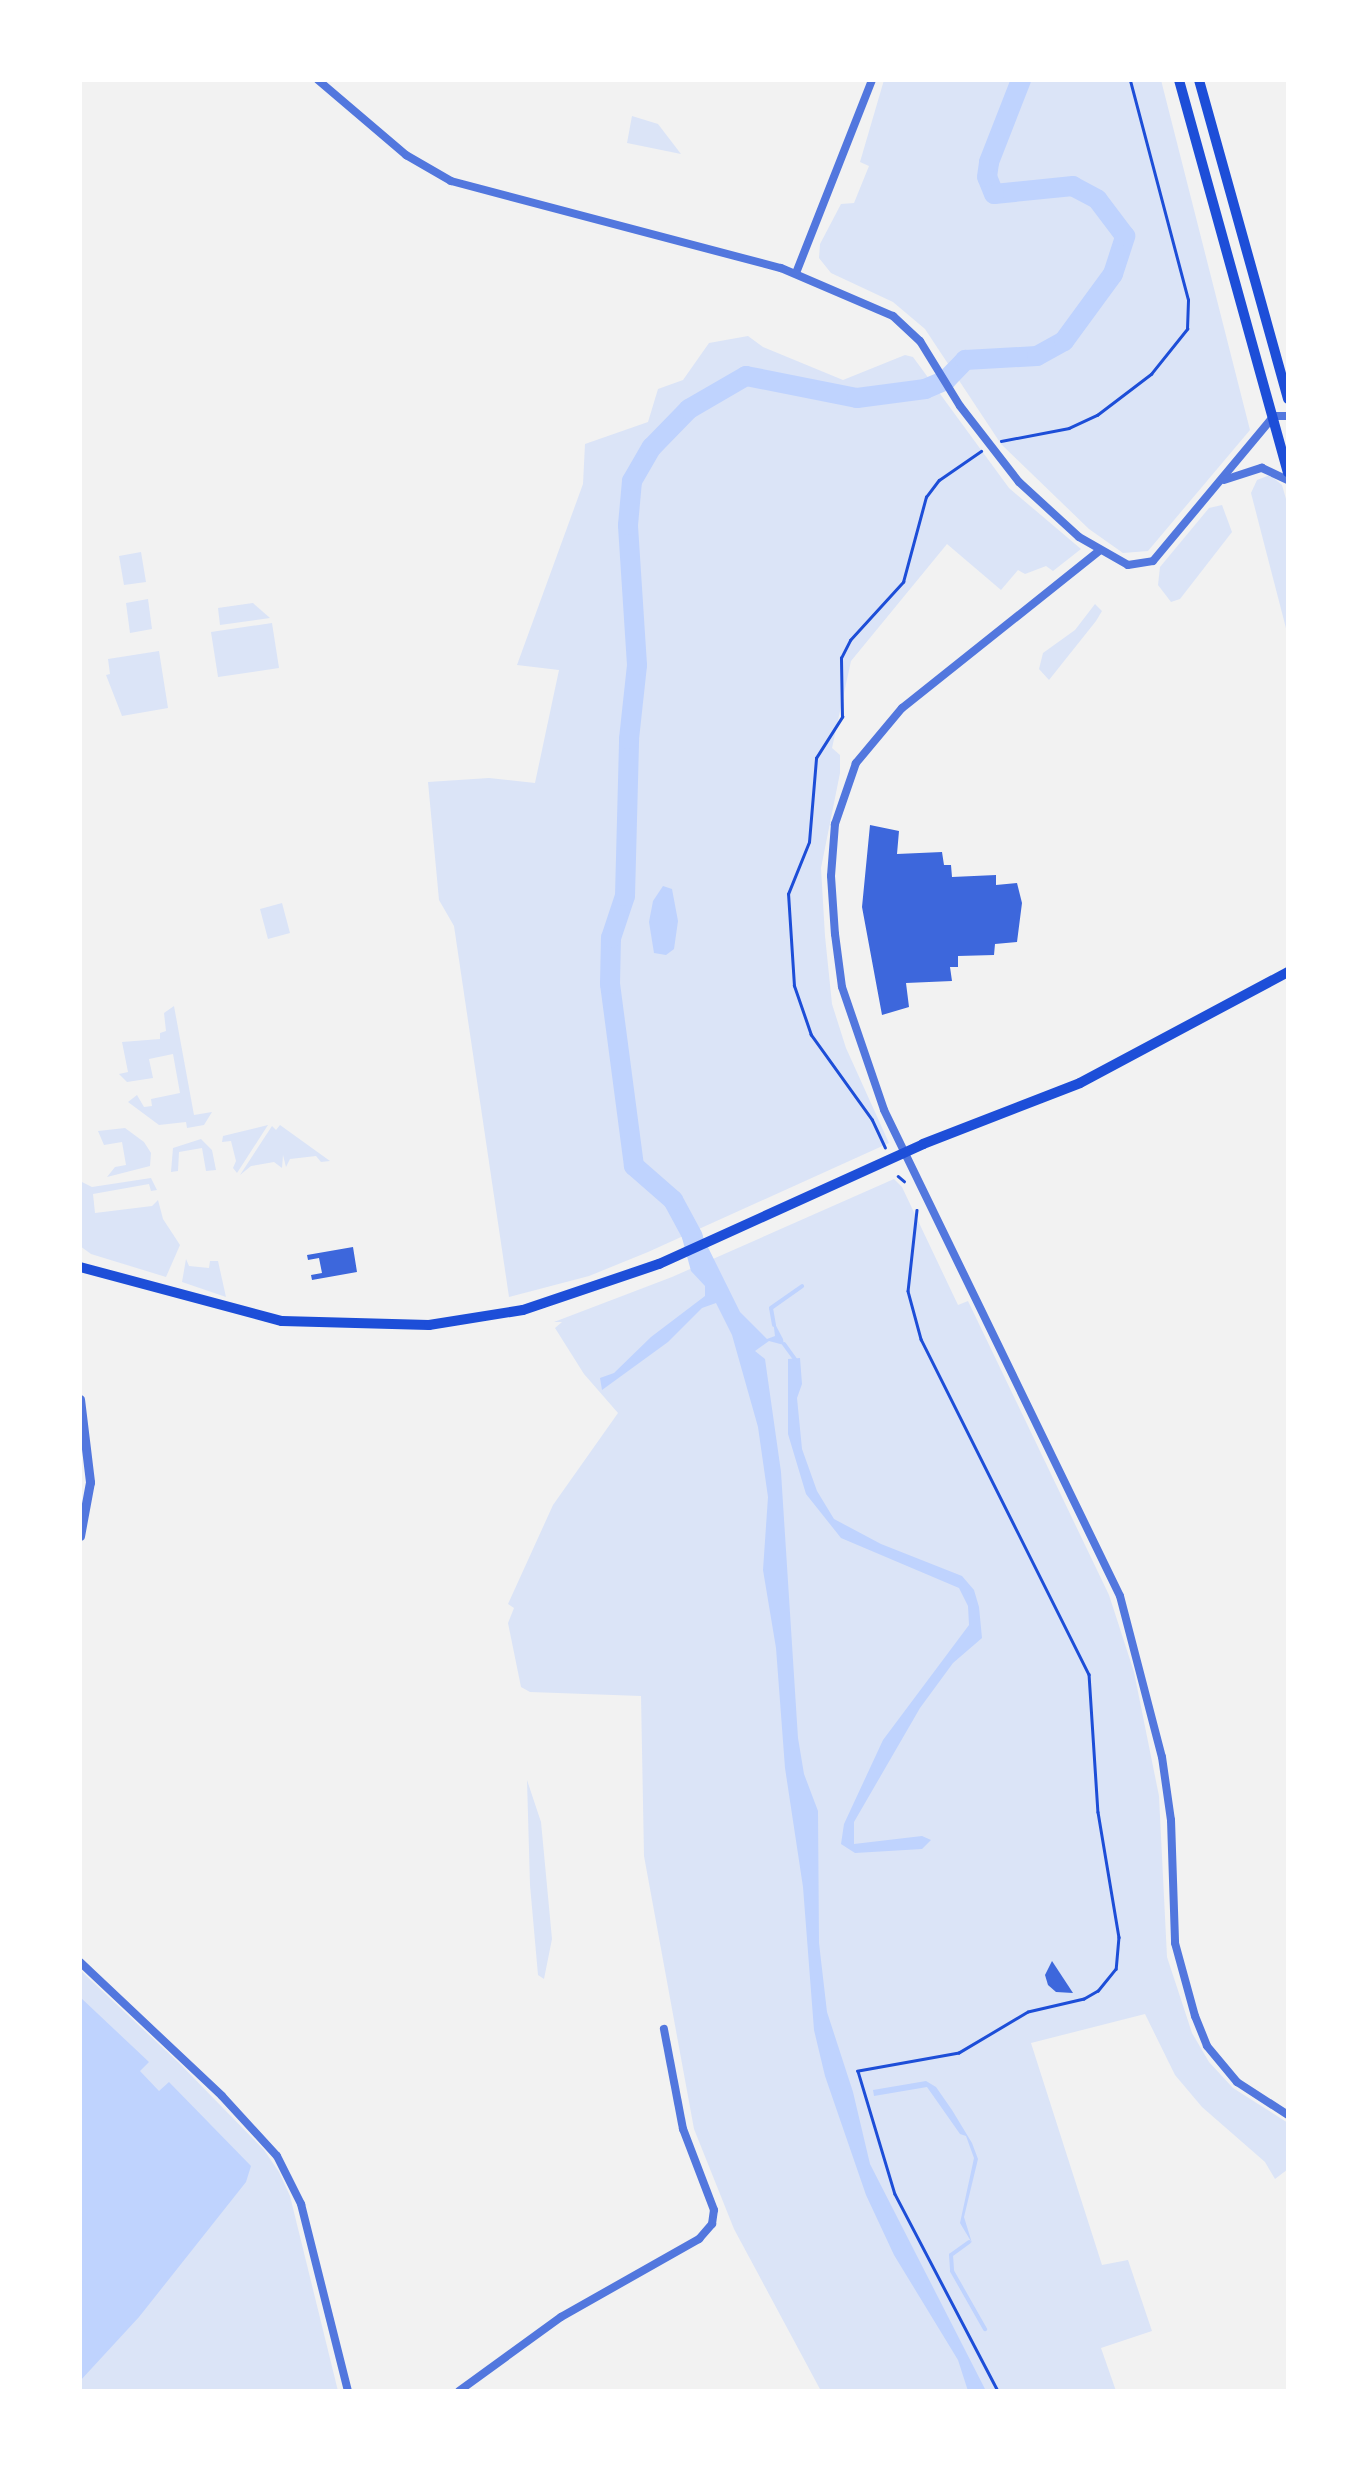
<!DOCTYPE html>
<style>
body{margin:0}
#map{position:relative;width:1368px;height:2471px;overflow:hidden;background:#f2f2f2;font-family:"Open Sans",sans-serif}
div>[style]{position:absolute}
.green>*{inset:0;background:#dbe4f7}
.water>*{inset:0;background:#bfd3fe}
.stream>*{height:4px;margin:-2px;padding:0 2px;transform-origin:2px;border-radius:2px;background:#bfd3fe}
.river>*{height:20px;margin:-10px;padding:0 10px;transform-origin:10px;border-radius:10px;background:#bfd3fe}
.building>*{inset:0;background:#3d67dc}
.path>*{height:2.5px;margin:-1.25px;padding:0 1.25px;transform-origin:1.25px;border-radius:1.25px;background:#1d4ed8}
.minor>*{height:8px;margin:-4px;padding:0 4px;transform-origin:4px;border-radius:4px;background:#5277de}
.tertiary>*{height:9px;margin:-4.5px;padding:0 4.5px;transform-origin:4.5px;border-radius:4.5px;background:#5277de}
.secondary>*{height:10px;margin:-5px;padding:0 5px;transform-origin:5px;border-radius:5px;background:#1d4ed8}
span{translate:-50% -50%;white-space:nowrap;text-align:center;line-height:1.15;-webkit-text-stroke:9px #fff;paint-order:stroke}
.frame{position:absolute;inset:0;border:82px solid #fff;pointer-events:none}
</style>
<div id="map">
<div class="green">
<div style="clip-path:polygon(884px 80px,1161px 80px,1250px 430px,1148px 551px,1123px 553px,1089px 529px,1001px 444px,925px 329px,893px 302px,831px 273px,819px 258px,820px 244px,841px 204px,854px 203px,869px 166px,860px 162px)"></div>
<div style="clip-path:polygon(632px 116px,658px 124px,681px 154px,627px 143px)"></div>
<div style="clip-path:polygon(748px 336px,763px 347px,843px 380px,905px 355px,913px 357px,1009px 488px,1081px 549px,1053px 571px,1046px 566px,1025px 574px,1018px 570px,1001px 590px,947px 544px,851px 661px,832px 748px,840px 755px,840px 773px,821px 868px,825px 936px,832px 1004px,846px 1048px,889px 1143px,648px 1252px,589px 1276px,509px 1297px,454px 926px,439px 900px,428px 782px,489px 778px,535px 783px,559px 670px,517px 665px,583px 484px,585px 444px,648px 422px,658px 389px,683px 380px,709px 343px)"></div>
<div style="clip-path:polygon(1270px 475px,1282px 485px,1288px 506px,1288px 636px,1251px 493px,1257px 480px)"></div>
<div style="clip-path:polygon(1222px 505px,1232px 532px,1180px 599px,1171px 602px,1158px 585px,1160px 567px,1209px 508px)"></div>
<div style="clip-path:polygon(141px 552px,146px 582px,124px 585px,119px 556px)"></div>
<div style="clip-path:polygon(148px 599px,152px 629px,130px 633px,126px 603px)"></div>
<div style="clip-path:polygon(253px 603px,270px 618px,220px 625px,218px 608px)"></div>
<div style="clip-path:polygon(1095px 604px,1102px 611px,1096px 621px,1049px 680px,1039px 669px,1043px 653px,1075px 630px)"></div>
<div style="clip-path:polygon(272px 623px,279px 668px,218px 677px,211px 632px)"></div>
<div style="clip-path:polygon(159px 651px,168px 708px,122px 716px,106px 675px,110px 674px,108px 659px)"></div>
<div style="clip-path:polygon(282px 903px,290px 933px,268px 939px,260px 909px)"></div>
<div style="clip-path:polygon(174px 1006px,194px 1115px,212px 1112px,204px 1125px,187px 1128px,186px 1122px,159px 1125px,128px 1102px,137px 1095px,144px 1107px,152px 1106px,151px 1099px,180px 1093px,173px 1054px,149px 1059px,153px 1078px,127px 1082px,119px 1074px,128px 1072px,122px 1042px,160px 1039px,160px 1033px,166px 1031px,164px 1013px)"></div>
<div style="clip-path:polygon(268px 1125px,237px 1173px,233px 1168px,236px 1161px,231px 1141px,222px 1142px,223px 1136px)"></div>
<div style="clip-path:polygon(280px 1125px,330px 1161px,321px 1162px,316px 1156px,290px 1159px,286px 1167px,283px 1155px,282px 1168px,274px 1162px,251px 1166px,240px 1175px,272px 1126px,276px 1130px)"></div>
<div style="clip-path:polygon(125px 1128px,144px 1142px,151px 1153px,150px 1166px,107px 1177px,115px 1167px,126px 1165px,122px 1142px,104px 1145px,98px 1131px)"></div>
<div style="clip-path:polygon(201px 1139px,212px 1150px,216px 1170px,206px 1171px,202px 1148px,179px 1152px,178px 1171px,171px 1172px,173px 1148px)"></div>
<div style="clip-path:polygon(151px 1178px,157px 1190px,151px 1191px,149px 1184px,93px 1194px,95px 1213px,152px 1206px,158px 1200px,163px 1219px,180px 1245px,166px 1277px,91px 1254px,80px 1246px,80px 1181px,92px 1187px)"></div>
<div style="clip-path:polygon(894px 1179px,902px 1187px,958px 1305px,968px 1301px,1109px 1595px,1134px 1672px,1159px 1796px,1167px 1957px,1192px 2033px,1209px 2062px,1233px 2088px,1288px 2123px,1288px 2169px,1275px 2179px,1265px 2162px,1202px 2107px,1175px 2075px,1145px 2014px,1031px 2043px,1102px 2265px,1128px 2260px,1152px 2331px,1101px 2348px,1116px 2391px,821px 2391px,734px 2229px,694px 2129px,644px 1856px,641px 1696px,530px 1692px,521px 1687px,508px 1623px,514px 1608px,508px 1604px,553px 1505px,618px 1413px,584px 1374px,555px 1328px,562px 1322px,554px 1322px,672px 1277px)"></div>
<div style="clip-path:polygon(186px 1259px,189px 1266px,209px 1268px,210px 1261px,218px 1261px,226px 1297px,182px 1282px)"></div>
<div style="clip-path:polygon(527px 1780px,541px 1822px,552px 1939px,544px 1979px,538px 1975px,530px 1885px)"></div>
<div style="clip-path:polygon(80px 1970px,181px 2065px,264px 2150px,279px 2172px,290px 2196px,338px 2391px,80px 2391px)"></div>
</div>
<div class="water">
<div style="clip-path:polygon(663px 886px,672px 889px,678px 921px,674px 949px,666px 955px,654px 953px,649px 922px,653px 901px)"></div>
<div style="clip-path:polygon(680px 1213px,696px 1223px,740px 1312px,767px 1339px,775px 1336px,773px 1320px,783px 1339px,784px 1345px,769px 1341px,755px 1351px,765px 1359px,781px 1472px,798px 1738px,804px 1774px,818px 1811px,819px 1943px,827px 2012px,853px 2092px,870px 2164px,986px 2391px,968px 2391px,958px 2360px,894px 2255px,866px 2195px,825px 2076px,814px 2030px,803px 1887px,785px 1768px,776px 1648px,763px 1570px,768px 1497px,758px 1427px,732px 1335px,716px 1303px,702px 1308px,668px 1342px,602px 1390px,600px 1378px,614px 1373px,651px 1337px,705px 1296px,705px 1286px,691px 1271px,678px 1223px)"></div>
<div style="clip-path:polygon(800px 1358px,802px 1384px,797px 1398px,802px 1449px,817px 1491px,834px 1519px,881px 1544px,962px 1576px,974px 1590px,979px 1607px,982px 1638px,953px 1663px,920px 1708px,854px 1822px,854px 1844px,922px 1836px,931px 1840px,922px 1849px,855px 1853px,841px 1844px,844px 1824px,883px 1740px,969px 1625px,968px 1606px,959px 1588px,841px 1538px,806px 1494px,788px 1434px,788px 1359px)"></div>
<div style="clip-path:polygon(80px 1997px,149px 2062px,140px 2071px,159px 2091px,169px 2082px,251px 2166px,246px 2182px,139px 2317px,80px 2381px)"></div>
<div style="clip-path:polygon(926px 2081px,936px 2087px,952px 2110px,972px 2143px,978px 2159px,964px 2217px,972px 2243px,960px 2223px,974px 2158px,966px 2136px,960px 2134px,927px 2087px,874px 2096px,873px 2090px)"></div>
</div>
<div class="stream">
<div style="left:774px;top:1325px;width:17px;rotate:-100deg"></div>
<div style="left:771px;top:1308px;width:38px;rotate:-35deg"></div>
<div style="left:784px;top:1344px;width:19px;rotate:54deg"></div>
<div style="left:969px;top:2242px;width:22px;rotate:144deg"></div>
<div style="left:951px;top:2255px;width:16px;rotate:86deg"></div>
<div style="left:952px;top:2271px;width:67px;rotate:60.4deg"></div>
</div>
<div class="river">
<div style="left:693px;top:1237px;width:42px;rotate:-118.4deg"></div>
<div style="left:673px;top:1200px;width:52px;rotate:-138.9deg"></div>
<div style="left:634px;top:1166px;width:184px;rotate:-97.5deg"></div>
<div style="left:610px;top:984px;width:46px;rotate:-88.8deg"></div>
<div style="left:611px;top:938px;width:44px;rotate:-71.6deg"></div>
<div style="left:625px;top:896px;width:157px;rotate:-88.5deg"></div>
<div style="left:629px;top:739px;width:74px;rotate:-83.8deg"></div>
<div style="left:637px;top:665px;width:140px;rotate:-93.7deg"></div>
<div style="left:628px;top:525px;width:44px;rotate:-84.8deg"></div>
<div style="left:632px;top:481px;width:39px;rotate:-60deg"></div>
<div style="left:652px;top:447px;width:53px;rotate:-45.8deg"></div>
<div style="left:689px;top:409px;width:66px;rotate:-30.1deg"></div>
<div style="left:746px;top:376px;width:113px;rotate:11.2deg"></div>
<div style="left:857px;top:398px;width:69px;rotate:-7.5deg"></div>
<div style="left:925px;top:389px;width:23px;rotate:-23deg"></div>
<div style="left:946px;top:380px;width:28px;rotate:-46deg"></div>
<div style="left:965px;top:360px;width:72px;rotate:-3.2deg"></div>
<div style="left:1037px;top:356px;width:31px;rotate:-29deg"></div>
<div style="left:1064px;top:341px;width:83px;rotate:-53.8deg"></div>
<div style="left:1113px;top:274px;width:40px;rotate:-72deg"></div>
<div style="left:1125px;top:236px;width:46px;rotate:-127.1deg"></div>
<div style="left:1097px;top:199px;width:27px;rotate:-152deg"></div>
<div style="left:1073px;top:186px;width:79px;rotate:174.2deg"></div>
<div style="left:994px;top:194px;width:18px;rotate:-112deg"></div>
<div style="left:987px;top:177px;width:15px;rotate:-82deg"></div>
<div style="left:989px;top:162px;width:88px;rotate:-68.7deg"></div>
</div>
<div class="building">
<div style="clip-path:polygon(870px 825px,899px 831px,897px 854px,942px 852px,944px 865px,951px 865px,952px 877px,996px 875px,996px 885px,1017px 883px,1022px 903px,1017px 942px,995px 944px,994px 955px,958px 956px,958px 967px,950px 967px,952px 981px,906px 983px,909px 1007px,882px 1015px,862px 907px)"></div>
<div style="clip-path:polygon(353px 1247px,357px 1272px,312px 1280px,311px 1275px,322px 1273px,319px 1258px,308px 1260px,307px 1255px)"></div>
<div style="clip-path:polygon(1052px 1961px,1073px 1993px,1056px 1992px,1048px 1985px,1045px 1975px)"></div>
</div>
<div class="path">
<div style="left:1001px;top:441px;width:69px;rotate:-10.8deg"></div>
<div style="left:1069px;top:428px;width:31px;rotate:-25deg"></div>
<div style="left:1097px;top:415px;width:68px;rotate:-37.2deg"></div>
<div style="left:1151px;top:374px;width:58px;rotate:-51.3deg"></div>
<div style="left:1187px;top:329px;width:29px;rotate:-88deg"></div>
<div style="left:1188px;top:300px;width:228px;rotate:-104.8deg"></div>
<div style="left:885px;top:1148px;width:31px;rotate:-115deg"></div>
<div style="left:872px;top:1120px;width:105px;rotate:-125.7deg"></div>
<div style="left:811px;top:1035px;width:52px;rotate:-109.1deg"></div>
<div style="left:794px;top:986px;width:92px;rotate:-93.7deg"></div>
<div style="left:788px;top:894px;width:56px;rotate:-68deg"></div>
<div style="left:809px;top:842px;width:84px;rotate:-85.2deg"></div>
<div style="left:816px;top:758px;width:49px;rotate:-57.6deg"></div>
<div style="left:842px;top:717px;width:59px;rotate:-91deg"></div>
<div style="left:841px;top:658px;width:20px;rotate:-63deg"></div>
<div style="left:850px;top:640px;width:79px;rotate:-47.6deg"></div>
<div style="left:903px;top:582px;width:88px;rotate:-74.9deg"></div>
<div style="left:926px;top:497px;width:21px;rotate:-53deg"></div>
<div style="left:939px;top:480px;width:51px;rotate:-34.6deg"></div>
<div style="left:898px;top:1176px;width:8px;rotate:40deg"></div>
<div style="left:917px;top:1210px;width:81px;rotate:96.3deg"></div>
<div style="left:908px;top:1291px;width:50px;rotate:74.8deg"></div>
<div style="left:921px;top:1339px;width:375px;rotate:63.4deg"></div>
<div style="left:1089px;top:1674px;width:138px;rotate:86.3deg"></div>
<div style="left:1098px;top:1812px;width:127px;rotate:80.5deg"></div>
<div style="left:1119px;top:1937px;width:32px;rotate:95deg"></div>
<div style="left:1116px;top:1969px;width:28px;rotate:129deg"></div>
<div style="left:1098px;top:1991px;width:16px;rotate:150deg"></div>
<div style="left:1084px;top:1999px;width:57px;rotate:166.9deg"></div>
<div style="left:1028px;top:2012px;width:80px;rotate:149.3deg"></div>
<div style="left:959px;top:2053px;width:103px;rotate:169.9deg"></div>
<div style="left:858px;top:2071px;width:128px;rotate:73.3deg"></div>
<div style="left:895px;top:2194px;width:222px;rotate:62.4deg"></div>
</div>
<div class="minor">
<div style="left:318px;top:80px;width:116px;rotate:40.4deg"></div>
<div style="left:406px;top:155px;width:52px;rotate:30deg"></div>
<div style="left:451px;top:181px;width:341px;rotate:14.8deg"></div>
<div style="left:781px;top:268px;width:122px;rotate:23.2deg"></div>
<div style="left:893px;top:316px;width:37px;rotate:43deg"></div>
<div style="left:920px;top:341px;width:76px;rotate:58.4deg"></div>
<div style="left:960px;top:406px;width:96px;rotate:52.2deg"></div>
<div style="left:1019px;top:482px;width:81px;rotate:42.5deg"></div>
<div style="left:1079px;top:537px;width:56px;rotate:29.7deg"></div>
<div style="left:1128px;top:565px;width:25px;rotate:-9deg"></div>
<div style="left:1153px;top:561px;width:189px;rotate:-50.2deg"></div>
<div style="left:1274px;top:416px;width:14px"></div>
<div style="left:796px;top:273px;width:207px;rotate:-68.5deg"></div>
<div style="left:1224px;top:480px;width:40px;rotate:-18deg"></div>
<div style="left:1262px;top:468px;width:29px;rotate:25deg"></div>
<div style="left:1099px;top:551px;width:252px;rotate:141.4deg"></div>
<div style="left:902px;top:708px;width:72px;rotate:129.9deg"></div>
<div style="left:856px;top:763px;width:65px;rotate:109deg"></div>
<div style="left:835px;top:824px;width:52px;rotate:94.4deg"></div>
<div style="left:831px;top:876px;width:58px;rotate:86.1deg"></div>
<div style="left:835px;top:934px;width:53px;rotate:82.5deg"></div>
<div style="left:842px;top:987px;width:130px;rotate:71.1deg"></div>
<div style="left:884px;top:1110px;width:540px;rotate:64.1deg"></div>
<div style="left:1120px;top:1596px;width:166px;rotate:75.4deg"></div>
<div style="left:1162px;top:1757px;width:64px;rotate:81.9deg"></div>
<div style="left:1171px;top:1820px;width:123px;rotate:88.1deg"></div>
<div style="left:1175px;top:1943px;width:76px;rotate:74.7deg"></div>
<div style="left:1195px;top:2016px;width:32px;rotate:68deg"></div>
<div style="left:1207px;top:2046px;width:47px;rotate:50.2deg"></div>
<div style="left:1237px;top:2082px;width:61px;rotate:32.9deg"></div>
<div style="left:80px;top:1962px;width:195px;rotate:43.3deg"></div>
<div style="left:222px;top:2096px;width:81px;rotate:47.5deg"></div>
<div style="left:277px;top:2156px;width:54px;rotate:63.4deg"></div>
<div style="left:301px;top:2204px;width:193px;rotate:75.9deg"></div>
<div style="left:459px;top:2391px;width:126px;rotate:-36deg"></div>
<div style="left:561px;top:2317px;width:159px;rotate:-29.5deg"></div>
<div style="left:699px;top:2239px;width:20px;rotate:-49deg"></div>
<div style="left:712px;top:2224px;width:14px;rotate:-82deg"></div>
<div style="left:714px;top:2210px;width:87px;rotate:-110.9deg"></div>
<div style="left:683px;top:2129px;width:102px;rotate:-100.8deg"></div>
</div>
<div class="tertiary">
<div style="left:80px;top:1399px;width:84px;rotate:83.1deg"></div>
<div style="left:90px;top:1482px;width:55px;rotate:100.5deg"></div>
</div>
<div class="secondary">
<div style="left:1179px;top:80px;width:407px;rotate:74.5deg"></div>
<div style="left:1199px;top:80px;width:331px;rotate:74.4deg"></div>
<div style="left:80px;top:1267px;width:209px;rotate:15deg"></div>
<div style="left:282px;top:1321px;width:147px;rotate:1.6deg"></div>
<div style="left:429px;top:1325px;width:95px;rotate:-9.1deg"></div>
<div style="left:523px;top:1310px;width:144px;rotate:-18.7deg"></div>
<div style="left:659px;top:1264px;width:290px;rotate:-24.4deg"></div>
<div style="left:923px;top:1144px;width:168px;rotate:-21.2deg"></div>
<div style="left:1080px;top:1083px;width:236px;rotate:-28.1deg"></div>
</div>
<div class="frame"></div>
</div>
